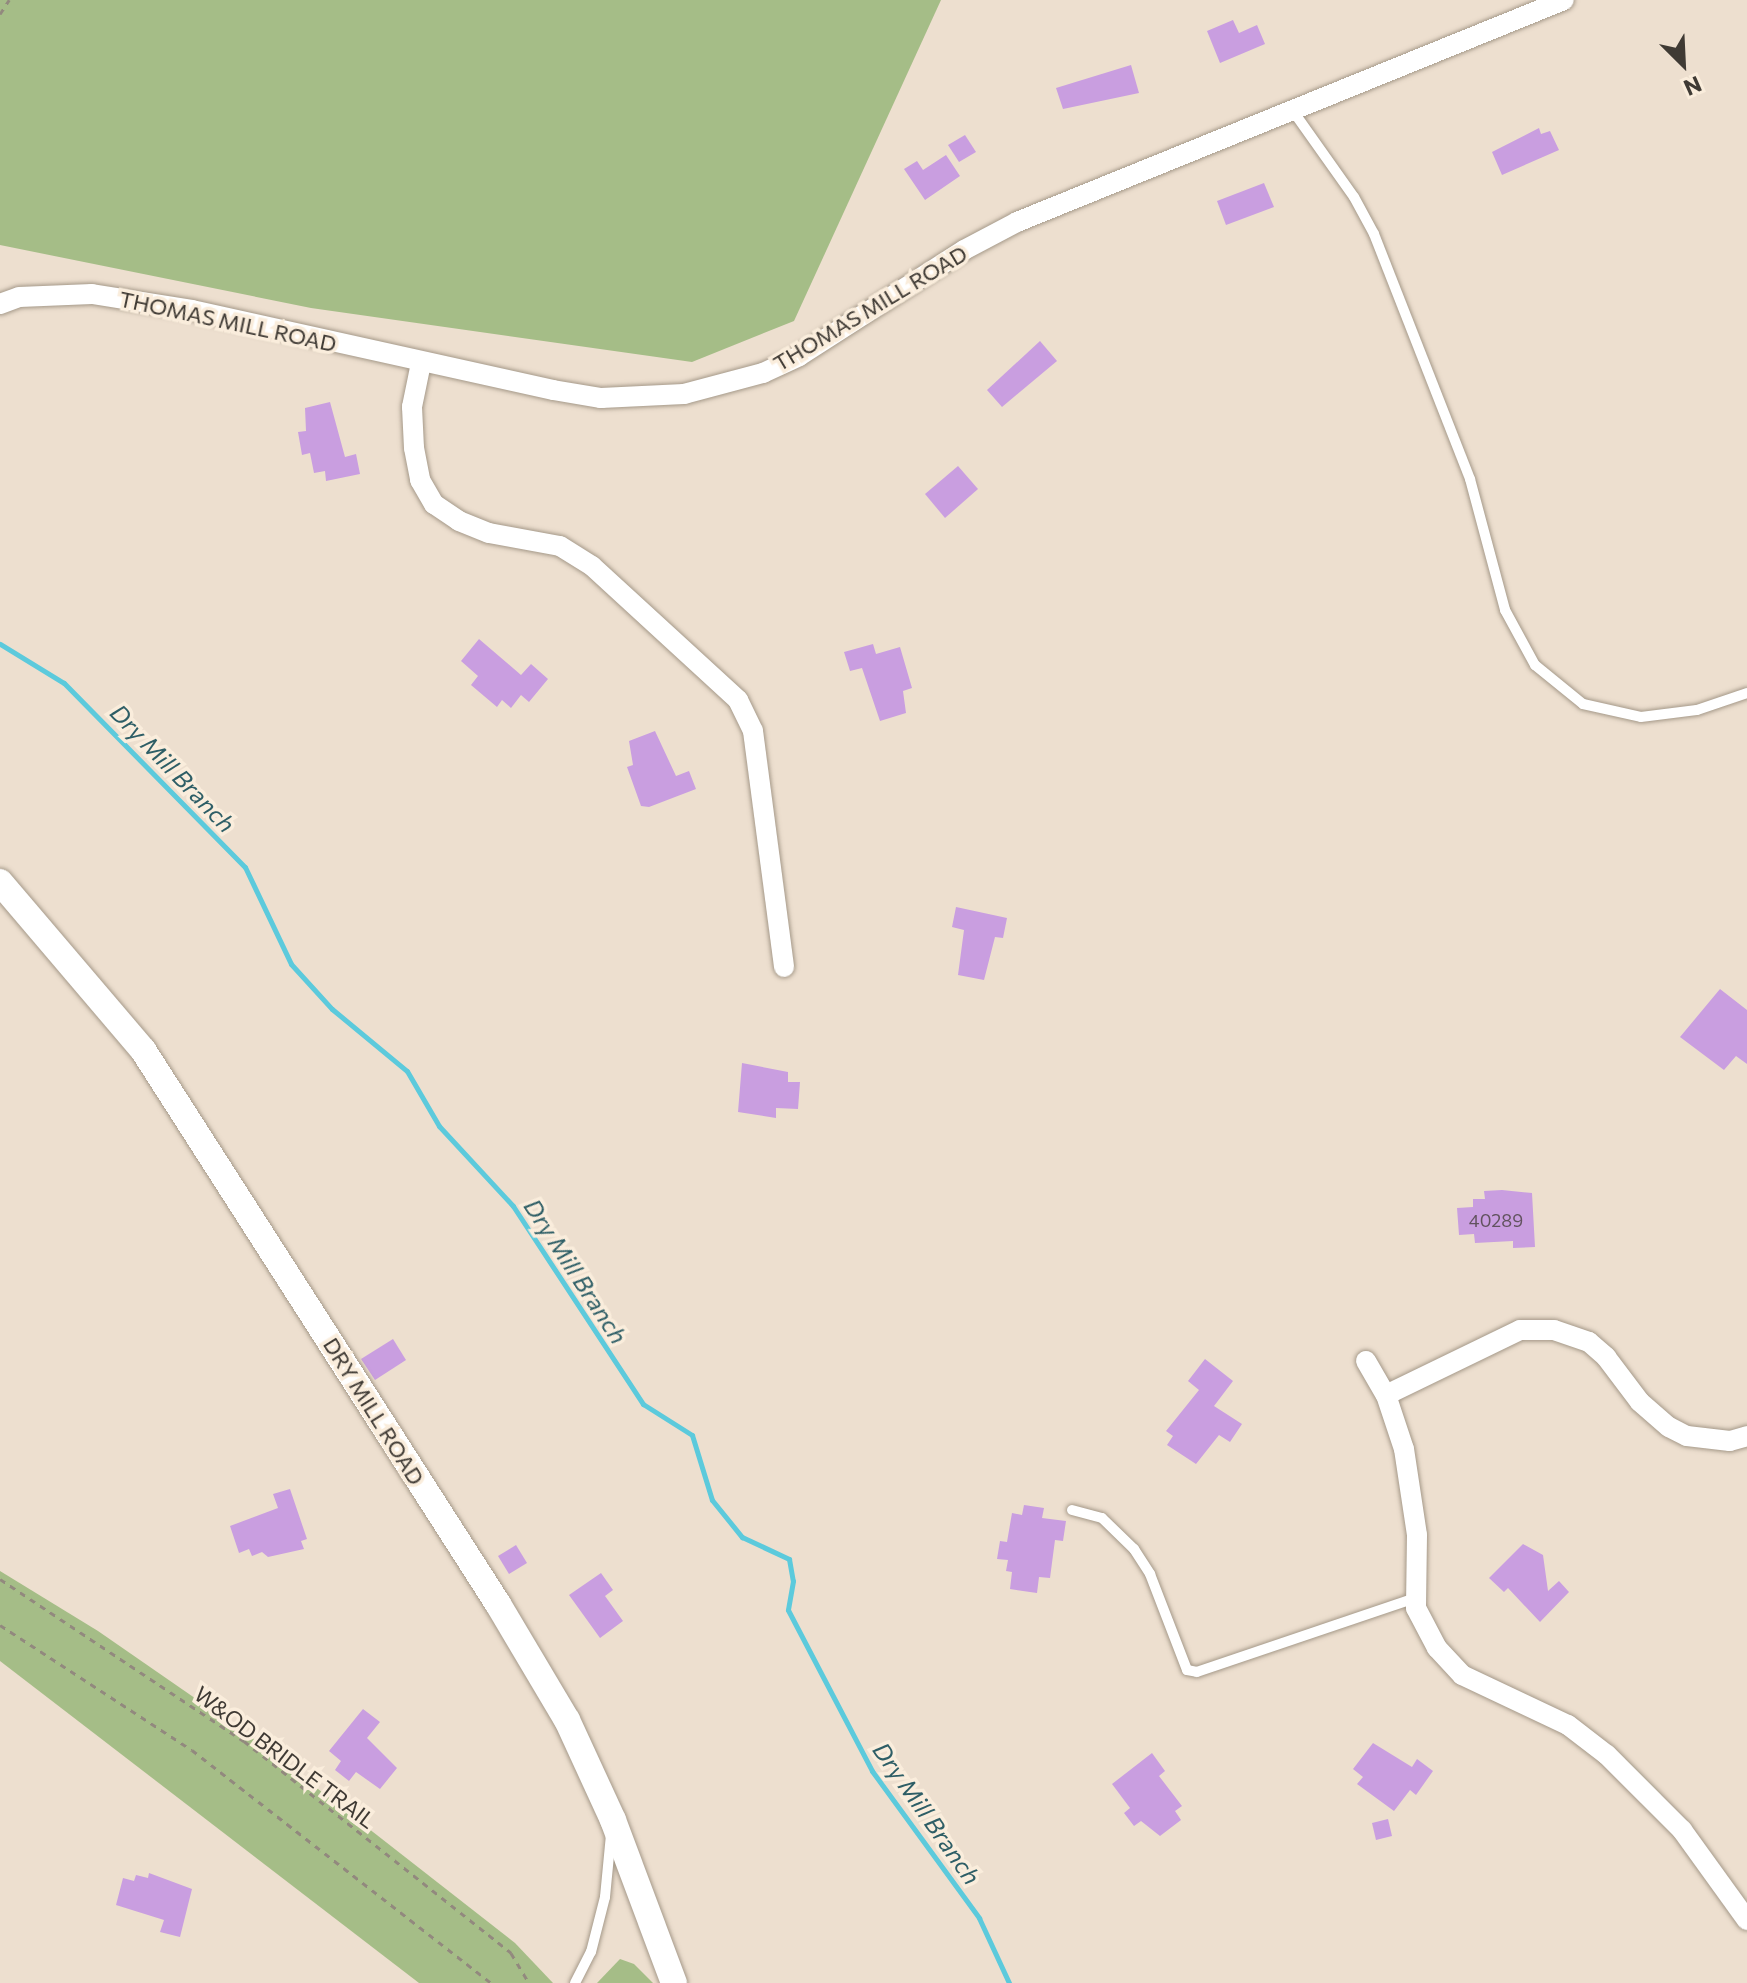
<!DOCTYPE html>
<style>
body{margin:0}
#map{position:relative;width:1747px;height:1983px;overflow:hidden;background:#eddfcf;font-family:Commissioner,sans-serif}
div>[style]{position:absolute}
.green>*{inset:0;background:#a5bd87}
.stream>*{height:5px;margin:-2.5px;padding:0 2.5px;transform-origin:2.5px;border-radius:2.5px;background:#5ccadc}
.building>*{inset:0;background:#c99ee0}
.path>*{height:3px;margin-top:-1.5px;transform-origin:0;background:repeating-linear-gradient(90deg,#92897e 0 6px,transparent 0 12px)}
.roads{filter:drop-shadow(0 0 2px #a59989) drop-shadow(0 0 2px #a59989)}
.service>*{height:10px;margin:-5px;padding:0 5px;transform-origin:5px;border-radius:5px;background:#fff}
.minor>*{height:20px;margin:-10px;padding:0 10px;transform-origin:10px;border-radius:10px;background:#fff}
.tertiary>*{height:26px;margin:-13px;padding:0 13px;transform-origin:13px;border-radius:13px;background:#fff}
span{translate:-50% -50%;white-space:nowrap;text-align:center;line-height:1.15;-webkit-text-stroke:7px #faeddc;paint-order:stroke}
.number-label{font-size:18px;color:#62535f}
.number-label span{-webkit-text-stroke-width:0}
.street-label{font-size:22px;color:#3f3a34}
.water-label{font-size:24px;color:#2e5e66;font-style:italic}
.north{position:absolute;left:1643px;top:24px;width:80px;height:80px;-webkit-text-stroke:6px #faeddc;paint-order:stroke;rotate:156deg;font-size:22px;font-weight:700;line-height:32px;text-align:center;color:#3f3a34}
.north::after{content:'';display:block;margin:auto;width:28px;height:36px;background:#3f3a34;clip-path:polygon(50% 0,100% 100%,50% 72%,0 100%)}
</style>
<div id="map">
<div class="green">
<div style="clip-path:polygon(0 0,941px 0,794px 321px,692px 362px,311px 308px,0 245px)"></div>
<div style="clip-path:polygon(0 1571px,98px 1631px,254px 1739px,515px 1943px,553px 1983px,419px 1983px,0 1661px)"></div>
<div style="clip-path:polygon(620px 1959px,634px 1964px,653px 1983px,597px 1983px)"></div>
</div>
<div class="stream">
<div style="left:0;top:644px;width:75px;rotate:31.4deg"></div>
<div style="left:64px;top:683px;width:258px;rotate:45.5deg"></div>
<div style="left:245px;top:867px;width:107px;rotate:64.6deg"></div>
<div style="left:291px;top:964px;width:61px;rotate:47.7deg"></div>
<div style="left:332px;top:1009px;width:97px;rotate:39.6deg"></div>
<div style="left:407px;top:1071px;width:64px;rotate:59.8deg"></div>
<div style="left:439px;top:1126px;width:109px;rotate:47.2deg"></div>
<div style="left:513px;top:1206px;width:237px;rotate:56.7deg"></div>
<div style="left:643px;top:1404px;width:58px;rotate:32.3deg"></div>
<div style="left:692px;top:1435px;width:68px;rotate:72.9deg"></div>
<div style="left:712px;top:1500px;width:48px;rotate:51deg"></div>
<div style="left:742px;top:1537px;width:52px;rotate:25.1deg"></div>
<div style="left:789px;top:1559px;width:22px;rotate:80deg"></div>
<div style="left:793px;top:1581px;width:29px;rotate:100deg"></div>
<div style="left:788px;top:1610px;width:182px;rotate:62.4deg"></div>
<div style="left:872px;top:1771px;width:182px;rotate:53.9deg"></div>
<div style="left:979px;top:1918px;width:72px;rotate:65.2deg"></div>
</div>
<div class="building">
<div style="clip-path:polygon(1233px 20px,1239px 33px,1257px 25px,1265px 44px,1220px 63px,1207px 31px)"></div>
<div style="clip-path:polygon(1131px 65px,1139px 93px,1063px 109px,1056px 88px)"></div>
<div style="clip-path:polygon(1539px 128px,1541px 134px,1550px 131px,1559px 150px,1502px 175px,1492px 152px)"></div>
<div style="clip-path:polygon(965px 135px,976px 152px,959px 162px,948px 145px)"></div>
<div style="clip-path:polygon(946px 155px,960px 176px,925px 200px,904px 169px,917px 161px,923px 170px)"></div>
<div style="clip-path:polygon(1264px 183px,1274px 207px,1226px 225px,1217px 201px)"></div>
<div style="clip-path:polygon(1040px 341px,1057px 361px,1002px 407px,987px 390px)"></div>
<div style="clip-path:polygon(330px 402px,345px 457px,356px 454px,360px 474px,326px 481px,325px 471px,314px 473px,310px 453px,302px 455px,298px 432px,306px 431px,305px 408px)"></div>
<div style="clip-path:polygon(958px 466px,978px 489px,945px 518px,925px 494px)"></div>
<div style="clip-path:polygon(479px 639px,521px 675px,531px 664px,548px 679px,529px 702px,521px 695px,511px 708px,502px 700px,497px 707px,471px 685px,478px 676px,461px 661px)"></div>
<div style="clip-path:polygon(873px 644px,876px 654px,900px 647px,912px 688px,903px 691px,906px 713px,880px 721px,862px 668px,850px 671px,844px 652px)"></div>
<div style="clip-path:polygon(655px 731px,676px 776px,689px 771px,696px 789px,649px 807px,641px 806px,627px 767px,633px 765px,629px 741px)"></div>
<div style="clip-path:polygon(956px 907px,1007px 918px,1003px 938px,995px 937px,984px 980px,958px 975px,964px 930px,952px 927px)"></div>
<div style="clip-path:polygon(1720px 989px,1747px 1010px,1747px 1064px,1736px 1056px,1724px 1070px,1680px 1037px)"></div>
<div style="clip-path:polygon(742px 1063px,788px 1072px,788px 1082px,800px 1082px,798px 1109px,776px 1108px,776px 1118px,738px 1112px)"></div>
<div style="clip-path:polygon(1502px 1190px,1532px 1193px,1535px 1247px,1513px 1248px,1513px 1241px,1475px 1243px,1474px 1234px,1459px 1235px,1457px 1208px,1473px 1207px,1473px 1199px,1485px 1199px,1484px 1191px)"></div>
<div style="clip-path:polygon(393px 1339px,406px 1360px,375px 1380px,361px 1359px)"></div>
<div style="clip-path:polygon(1205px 1359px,1233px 1381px,1214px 1406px,1242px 1424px,1230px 1442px,1219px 1435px,1196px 1464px,1167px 1445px,1173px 1436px,1166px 1431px,1199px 1390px,1188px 1381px)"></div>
<div style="clip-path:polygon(290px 1489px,307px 1539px,301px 1541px,304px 1549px,268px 1557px,262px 1552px,252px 1556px,249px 1549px,239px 1553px,230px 1526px,278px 1508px,273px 1494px)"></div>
<div style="clip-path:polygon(1024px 1505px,1044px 1508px,1042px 1518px,1066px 1521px,1063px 1541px,1055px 1540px,1050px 1578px,1039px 1577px,1037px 1593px,1010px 1589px,1012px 1572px,1006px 1571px,1008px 1560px,997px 1559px,1000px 1541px,1007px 1542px,1012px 1513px,1022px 1515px)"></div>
<div style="clip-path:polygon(1523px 1544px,1543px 1555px,1548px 1591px,1559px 1581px,1569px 1592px,1540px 1622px,1508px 1588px,1504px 1592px,1489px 1578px)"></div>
<div style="clip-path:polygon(516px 1545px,527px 1563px,509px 1574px,498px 1556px)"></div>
<div style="clip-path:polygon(601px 1573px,613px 1590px,605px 1596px,623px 1621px,600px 1638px,569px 1595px)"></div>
<div style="clip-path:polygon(363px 1709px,380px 1722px,367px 1738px,397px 1768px,380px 1789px,356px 1772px,349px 1781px,335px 1770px,341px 1761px,329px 1751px)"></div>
<div style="clip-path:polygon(1373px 1743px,1412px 1767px,1417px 1759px,1433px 1771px,1416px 1795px,1410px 1790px,1394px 1811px,1357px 1784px,1363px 1777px,1353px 1769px)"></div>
<div style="clip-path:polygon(1152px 1753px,1165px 1771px,1159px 1776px,1182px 1806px,1175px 1811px,1181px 1820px,1160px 1836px,1141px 1821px,1134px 1826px,1124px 1813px,1130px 1808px,1112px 1784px)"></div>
<div style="clip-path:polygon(1388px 1819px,1392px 1836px,1376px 1840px,1372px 1823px)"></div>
<div style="clip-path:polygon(149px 1873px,192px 1889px,180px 1937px,160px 1932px,164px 1920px,116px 1905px,123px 1878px,134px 1881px,136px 1875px,148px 1878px)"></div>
</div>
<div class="path">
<div style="left:0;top:14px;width:17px;rotate:-57deg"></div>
<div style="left:0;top:1579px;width:293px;rotate:33.6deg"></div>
<div style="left:244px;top:1741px;width:341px;rotate:38.4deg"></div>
<div style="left:511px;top:1953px;width:35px;rotate:59deg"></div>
<div style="left:0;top:1625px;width:229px;rotate:33.1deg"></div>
<div style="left:192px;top:1750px;width:379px;rotate:37.9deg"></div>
</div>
<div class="roads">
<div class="service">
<div style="left:1293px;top:111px;width:105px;rotate:54.7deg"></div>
<div style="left:1354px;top:197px;width:42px;rotate:61.6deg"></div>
<div style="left:1374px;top:234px;width:263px;rotate:68.6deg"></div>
<div style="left:1470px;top:479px;width:136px;rotate:75deg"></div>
<div style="left:1505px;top:610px;width:63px;rotate:61.4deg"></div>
<div style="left:1535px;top:665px;width:62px;rotate:39.1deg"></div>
<div style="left:1583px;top:704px;width:59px;rotate:12.6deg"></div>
<div style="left:1641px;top:717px;width:56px;rotate:-7.1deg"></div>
<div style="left:1697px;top:710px;width:53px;rotate:-18.8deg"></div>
<div style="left:1072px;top:1510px;width:31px;rotate:15deg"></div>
<div style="left:1102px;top:1518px;width:45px;rotate:44.1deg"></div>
<div style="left:1134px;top:1549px;width:30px;rotate:57deg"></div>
<div style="left:1150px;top:1574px;width:103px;rotate:68.9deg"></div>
<div style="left:1187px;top:1670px;width:10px;rotate:11deg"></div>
<div style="left:1197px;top:1672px;width:231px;rotate:-18.7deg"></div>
<div style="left:575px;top:1983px;width:35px;rotate:-63deg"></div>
<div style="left:591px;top:1952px;width:57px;rotate:-75.7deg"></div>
<div style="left:605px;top:1897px;width:62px;rotate:-84.5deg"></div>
</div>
<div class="minor">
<div style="left:0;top:304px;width:20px;rotate:-20deg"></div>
<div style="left:19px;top:297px;width:73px;rotate:-2.4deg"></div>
<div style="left:92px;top:294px;width:101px;rotate:9.1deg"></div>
<div style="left:192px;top:310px;width:370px;rotate:12.5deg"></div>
<div style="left:553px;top:390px;width:49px;rotate:9.5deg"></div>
<div style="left:601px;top:398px;width:83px;rotate:-2.8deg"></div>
<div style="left:684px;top:394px;width:82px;rotate:-14.9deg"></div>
<div style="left:763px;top:373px;width:40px;rotate:-25deg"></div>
<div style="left:799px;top:356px;width:196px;rotate:-32.7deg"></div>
<div style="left:964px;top:250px;width:60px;rotate:-27.8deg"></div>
<div style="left:1017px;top:222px;width:590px;rotate:-22.09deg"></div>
<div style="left:421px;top:363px;width:45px;rotate:101.6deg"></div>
<div style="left:412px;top:407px;width:41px;rotate:87.2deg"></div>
<div style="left:414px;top:448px;width:33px;rotate:79deg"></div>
<div style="left:420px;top:480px;width:28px;rotate:60deg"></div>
<div style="left:434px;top:504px;width:30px;rotate:34deg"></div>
<div style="left:459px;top:521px;width:32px;rotate:22deg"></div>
<div style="left:489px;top:533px;width:72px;rotate:10.4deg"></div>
<div style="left:560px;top:546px;width:38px;rotate:32deg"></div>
<div style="left:592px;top:566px;width:198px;rotate:42.5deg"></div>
<div style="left:738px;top:700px;width:34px;rotate:64deg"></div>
<div style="left:753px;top:731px;width:238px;rotate:82.5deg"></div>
<div style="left:1366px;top:1361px;width:39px;rotate:60deg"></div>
<div style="left:1386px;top:1395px;width:57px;rotate:71.6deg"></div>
<div style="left:1404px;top:1449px;width:87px;rotate:81.4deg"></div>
<div style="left:1417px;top:1535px;width:73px;rotate:90.8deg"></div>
<div style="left:1416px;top:1608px;width:45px;rotate:62.3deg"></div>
<div style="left:1437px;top:1648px;width:37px;rotate:47deg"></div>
<div style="left:1462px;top:1675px;width:117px;rotate:25.3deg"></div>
<div style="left:1568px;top:1725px;width:49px;rotate:37.6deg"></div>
<div style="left:1607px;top:1755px;width:106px;rotate:45deg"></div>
<div style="left:1682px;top:1830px;width:111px;rotate:54.2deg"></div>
<div style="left:1386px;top:1395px;width:149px;rotate:-25.9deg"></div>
<div style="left:1520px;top:1330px;width:34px"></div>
<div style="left:1554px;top:1330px;width:37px;rotate:19deg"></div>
<div style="left:1589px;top:1342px;width:23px;rotate:41deg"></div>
<div style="left:1606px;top:1357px;width:56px;rotate:52.9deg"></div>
<div style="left:1640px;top:1402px;width:38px;rotate:41deg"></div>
<div style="left:1669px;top:1427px;width:20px;rotate:27deg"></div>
<div style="left:1687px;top:1436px;width:43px;rotate:6.6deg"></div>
<div style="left:1730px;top:1441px;width:18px;rotate:-16deg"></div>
</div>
<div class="tertiary">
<div style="left:0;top:882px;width:221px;rotate:49.6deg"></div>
<div style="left:143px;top:1050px;width:658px;rotate:57.35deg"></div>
<div style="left:498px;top:1604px;width:135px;rotate:59.3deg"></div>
<div style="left:567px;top:1720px;width:110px;rotate:65.3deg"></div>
<div style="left:613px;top:1820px;width:174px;rotate:69.5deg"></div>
</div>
</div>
<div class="number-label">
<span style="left:1496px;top:1220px">40289</span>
</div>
<div class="street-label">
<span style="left:870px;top:308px;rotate:-31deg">THOMAS MILL ROAD</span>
<span style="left:228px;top:321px;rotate:12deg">THOMAS MILL ROAD</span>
<span style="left:374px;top:1411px;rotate:58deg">DRY MILL ROAD</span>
<span style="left:285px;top:1757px;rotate:37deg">W&amp;OD BRIDLE TRAIL</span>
</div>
<div class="water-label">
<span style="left:173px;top:768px;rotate:46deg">Dry Mill Branch</span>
<span style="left:576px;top:1271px;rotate:57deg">Dry Mill Branch</span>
<span style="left:927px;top:1813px;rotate:55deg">Dry Mill Branch</span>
</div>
<div class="north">N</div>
</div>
